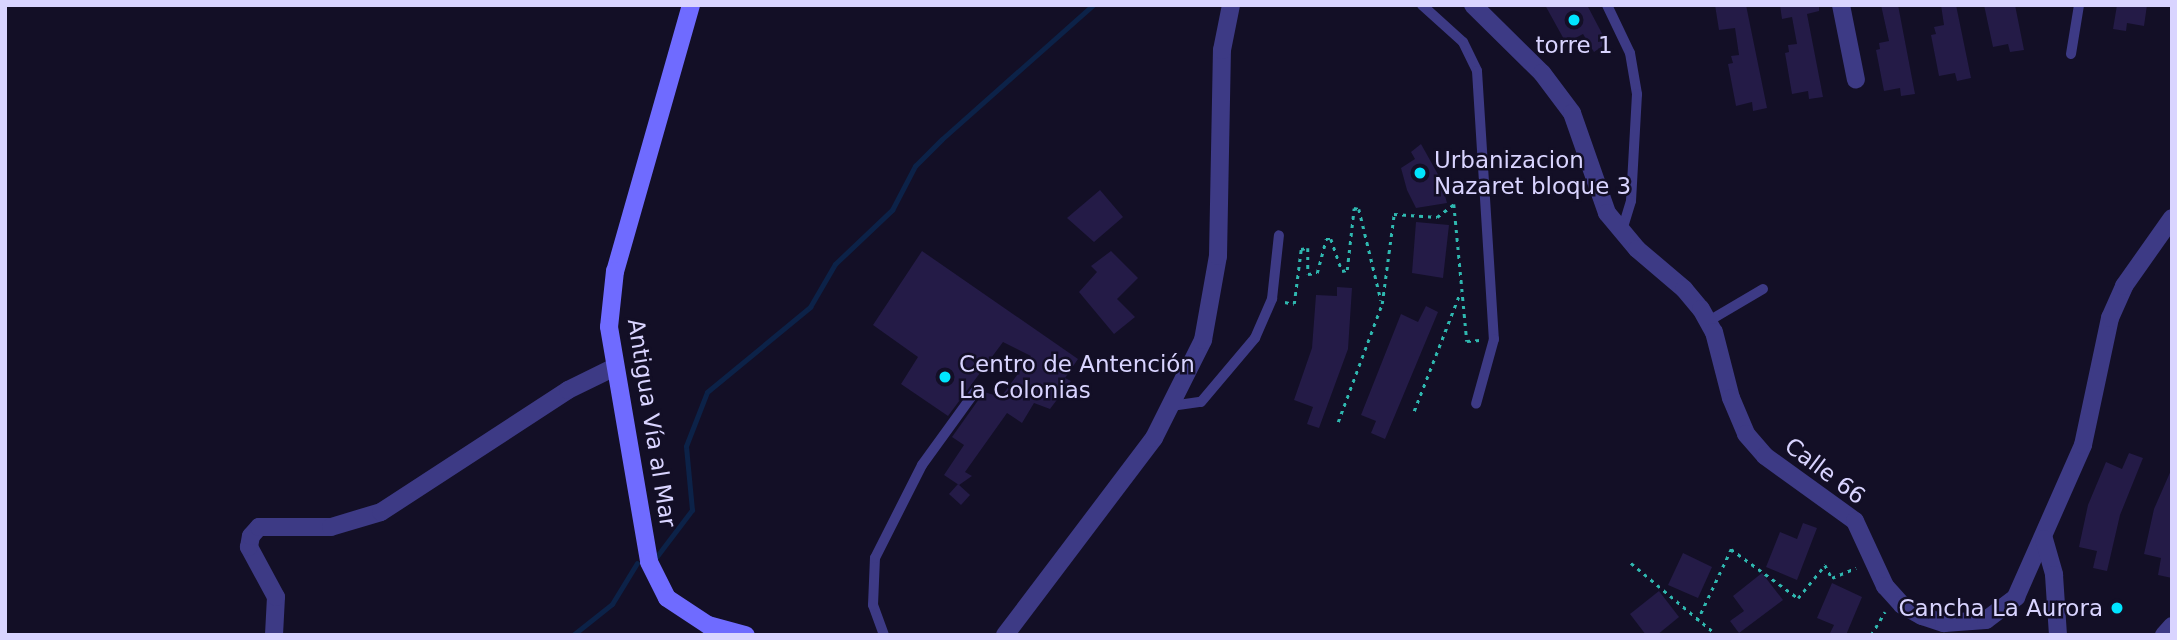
<!DOCTYPE html>
<meta charset="utf-8">
<style>
body{margin:0}
#map{position:relative;width:2177px;height:640px;overflow:hidden;background:#130f26;font-family:"DejaVu Sans",sans-serif}
div>[style]{position:absolute}
.stream>*{height:5px;margin:-2.5px;padding:0 2.5px;transform-origin:2.5px;border-radius:2.5px;background:#0c2248}
.building>*{inset:0;background:#241b47}
.path>*{height:2.5px;margin-top:-1.25px;transform-origin:0;background:repeating-linear-gradient(90deg,#2fb8b0 0 3.5px,transparent 0 8.5px)}
.lane>*{height:10px;margin:-5px;padding:0 5px;transform-origin:5px;border-radius:5px;background:#3d3a85}
.street>*{height:18px;margin:-9px;padding:0 9px;transform-origin:9px;border-radius:9px;background:#3d3a85}
.secondary>*{height:18px;margin:-9px;padding:0 9px;transform-origin:9px;border-radius:9px;background:#6f6bff}
.dots>*{width:19px;height:19px;translate:-50% -50%;box-sizing:border-box;border:4px solid #130f26;border-radius:50%}
span{translate:-50% -50%;white-space:nowrap;text-align:center;line-height:1.15;-webkit-text-stroke:5px #130f26;paint-order:stroke}
.poi-label{font-size:23px;color:#d9d4ff}
.left{translate:0 -50%;text-align:left}
.right{translate:-100% -50%;text-align:right}
.street-label{font-size:23px;color:#d9d4ff}
.frame{position:absolute;inset:0;border:7px solid #d9d4ff;pointer-events:none}
</style>
<div id="map">
<div class="stream">
<div style="left:654px;top:560px;width:63px;rotate:-52.8deg"></div>
<div style="left:692px;top:510px;width:64px;rotate:-95.4deg"></div>
<div style="left:686px;top:446px;width:58px;rotate:-68.7deg"></div>
<div style="left:707px;top:392px;width:134px;rotate:-39.5deg"></div>
<div style="left:810px;top:307px;width:50px;rotate:-59.8deg"></div>
<div style="left:835px;top:264px;width:79px;rotate:-43.5deg"></div>
<div style="left:892px;top:210px;width:50px;rotate:-62.4deg"></div>
<div style="left:915px;top:166px;width:38px;rotate:-45deg"></div>
<div style="left:942px;top:139px;width:202px;rotate:-41.6deg"></div>
<div style="left:573px;top:635px;width:50px;rotate:-38.5deg"></div>
<div style="left:612px;top:604px;width:48px;rotate:-58.6deg"></div>
</div>
<div class="building">
<div style="clip-path:polygon(1545px 5px,1587px 5px,1607px 43px,1594px 52px,1583px 34px,1566px 43px)"></div>
<div style="clip-path:polygon(1715px 5px,1746px 5px,1767px 108px,1753px 111px,1752px 102px,1736px 106px,1728px 64px,1733px 63px,1731px 56px,1739px 55px,1735px 28px,1719px 30px)"></div>
<div style="clip-path:polygon(1780px 5px,1819px 5px,1819px 11px,1807px 14px,1823px 97px,1809px 99px,1808px 91px,1792px 94px,1785px 53px,1789px 52px,1788px 45px,1797px 44px,1792px 17px,1782px 19px)"></div>
<div style="clip-path:polygon(1881px 5px,1898px 5px,1915px 94px,1901px 96px,1900px 88px,1884px 91px,1876px 50px,1880px 49px,1879px 43px,1889px 41px)"></div>
<div style="clip-path:polygon(1941px 5px,1956px 5px,1971px 78px,1957px 81px,1955px 73px,1939px 76px,1931px 35px,1936px 34px,1934px 27px,1944px 25px)"></div>
<div style="clip-path:polygon(1984px 5px,2015px 5px,2024px 50px,2010px 52px,2008px 44px,1993px 47px)"></div>
<div style="clip-path:polygon(2117px 5px,2147px 5px,2144px 26px,2127px 23px,2126px 31px,2113px 29px)"></div>
<div style="clip-path:polygon(1421px 144px,1440px 178px,1447px 203px,1416px 208px,1407px 190px,1401px 168px,1415px 159px,1411px 152px)"></div>
<div style="clip-path:polygon(1100px 190px,1123px 217px,1094px 242px,1067px 218px)"></div>
<div style="clip-path:polygon(1416px 222px,1449px 225px,1443px 278px,1412px 273px)"></div>
<div style="clip-path:polygon(922px 251px,1078px 359px,1065px 378px,1071px 381px,1050px 409px,1034px 403px,1022px 423px,1007px 413px,965px 472px,972px 476px,959px 485px,944px 475px,964px 445px,952px 437px,984px 392px,1001px 397px,1031px 356px,1003px 342px,948px 416px,901px 384px,918px 357px,873px 325px)"></div>
<div style="clip-path:polygon(1111px 251px,1138px 278px,1117px 299px,1135px 317px,1114px 334px,1079px 292px,1097px 272px,1091px 266px)"></div>
<div style="clip-path:polygon(1337px 287px,1352px 288px,1348px 349px,1319px 428px,1307px 424px,1313px 407px,1294px 400px,1312px 348px,1316px 295px,1337px 296px)"></div>
<div style="clip-path:polygon(1426px 306px,1438px 312px,1385px 439px,1371px 433px,1376px 421px,1361px 415px,1401px 314px,1418px 322px)"></div>
<div style="clip-path:polygon(2129px 453px,2143px 458px,2120px 515px,2107px 571px,2093px 568px,2097px 551px,2079px 547px,2088px 505px,2106px 462px,2122px 469px)"></div>
<div style="clip-path:polygon(2172px 468px,2172px 578px,2158px 575px,2161px 558px,2144px 554px,2154px 509px)"></div>
<div style="clip-path:polygon(958px 484px,970px 495px,961px 505px,949px 494px)"></div>
<div style="clip-path:polygon(1803px 523px,1817px 528px,1797px 580px,1766px 567px,1780px 532px,1797px 539px)"></div>
<div style="clip-path:polygon(1683px 553px,1712px 567px,1698px 598px,1668px 585px)"></div>
<div style="clip-path:polygon(1762px 573px,1783px 600px,1739px 633px,1730px 621px,1744px 611px,1733px 596px)"></div>
<div style="clip-path:polygon(1832px 583px,1862px 597px,1846px 635px,1829px 635px,1834px 625px,1817px 618px)"></div>
<div style="clip-path:polygon(1659px 591px,1679px 617px,1657px 635px,1646px 635px,1630px 614px)"></div>
</div>
<div class="path">
<div style="left:1285px;top:302px;width:9px;rotate:13deg"></div>
<div style="left:1294px;top:304px;width:55px;rotate:-82.7deg"></div>
<div style="left:1301px;top:249px;width:7px;rotate:-8deg"></div>
<div style="left:1308px;top:248px;width:26px;rotate:90deg"></div>
<div style="left:1308px;top:274px;width:9px;rotate:-6deg"></div>
<div style="left:1317px;top:273px;width:35px;rotate:-75deg"></div>
<div style="left:1326px;top:239px;width:5px"></div>
<div style="left:1331px;top:239px;width:34px;rotate:71deg"></div>
<div style="left:1342px;top:271px;width:5px;rotate:-11deg"></div>
<div style="left:1347px;top:270px;width:62px;rotate:-83.6deg"></div>
<div style="left:1354px;top:208px;width:5px;rotate:11deg"></div>
<div style="left:1359px;top:209px;width:94px;rotate:76.4deg"></div>
<div style="left:1414px;top:411px;width:127px;rotate:-68.7deg"></div>
<div style="left:1338px;top:422px;width:126px;rotate:-69.6deg"></div>
<div style="left:1382px;top:304px;width:91px;rotate:-82.4deg"></div>
<div style="left:1394px;top:214px;width:43px;rotate:4deg"></div>
<div style="left:1437px;top:217px;width:21px;rotate:-37deg"></div>
<div style="left:1454px;top:204px;width:138px;rotate:84.6deg"></div>
<div style="left:1467px;top:341px;width:13px;rotate:-4deg"></div>
<div style="left:1631px;top:563px;width:112px;rotate:39.9deg"></div>
<div style="left:1697px;top:621px;width:80px;rotate:-64.7deg"></div>
<div style="left:1731px;top:549px;width:83px;rotate:36.2deg"></div>
<div style="left:1798px;top:598px;width:43px;rotate:-50.7deg"></div>
<div style="left:1825px;top:565px;width:15px;rotate:62deg"></div>
<div style="left:1832px;top:578px;width:26px;rotate:-23deg"></div>
<div style="left:1871px;top:635px;width:27px;rotate:-59deg"></div>
</div>
<div class="lane">
<div style="left:1422px;top:5px;width:55px;rotate:42.1deg"></div>
<div style="left:1463px;top:42px;width:32px;rotate:64deg"></div>
<div style="left:1477px;top:71px;width:269px;rotate:86.4deg"></div>
<div style="left:1494px;top:339px;width:67px;rotate:105.5deg"></div>
<div style="left:1607px;top:5px;width:53px;rotate:64.4deg"></div>
<div style="left:1630px;top:53px;width:42px;rotate:80.3deg"></div>
<div style="left:1637px;top:94px;width:107px;rotate:93.2deg"></div>
<div style="left:1631px;top:201px;width:31px;rotate:107deg"></div>
<div style="left:2071px;top:54px;width:50px;rotate:-80.7deg"></div>
<div style="left:1707px;top:322px;width:65px;rotate:-30.5deg"></div>
<div style="left:1171px;top:406px;width:30px;rotate:-8deg"></div>
<div style="left:1201px;top:402px;width:84px;rotate:-49.8deg"></div>
<div style="left:1255px;top:338px;width:43px;rotate:-66.4deg"></div>
<div style="left:1272px;top:299px;width:64px;rotate:-83.8deg"></div>
<div style="left:884px;top:635px;width:32px;rotate:-110deg"></div>
<div style="left:873px;top:605px;width:47px;rotate:-87.6deg"></div>
<div style="left:875px;top:558px;width:104px;rotate:-63.2deg"></div>
<div style="left:922px;top:465px;width:94px;rotate:-54.1deg"></div>
</div>
<div class="street">
<div style="left:1473px;top:5px;width:97px;rotate:44.6deg"></div>
<div style="left:1542px;top:73px;width:50px;rotate:53.1deg"></div>
<div style="left:1572px;top:113px;width:106px;rotate:70.7deg"></div>
<div style="left:1607px;top:213px;width:47px;rotate:50.2deg"></div>
<div style="left:1637px;top:249px;width:62px;rotate:40.4deg"></div>
<div style="left:1684px;top:289px;width:26px;rotate:50deg"></div>
<div style="left:1701px;top:309px;width:26px;rotate:61deg"></div>
<div style="left:1714px;top:332px;width:68px;rotate:75.6deg"></div>
<div style="left:1731px;top:398px;width:39px;rotate:67deg"></div>
<div style="left:1746px;top:434px;width:29px;rotate:49deg"></div>
<div style="left:1765px;top:456px;width:111px;rotate:35.8deg"></div>
<div style="left:1855px;top:521px;width:72px;rotate:65.2deg"></div>
<div style="left:1885px;top:586px;width:25px;rotate:48deg"></div>
<div style="left:1902px;top:605px;width:23px;rotate:29deg"></div>
<div style="left:1922px;top:616px;width:23px;rotate:18deg"></div>
<div style="left:1944px;top:623px;width:42px;rotate:-4.1deg"></div>
<div style="left:1986px;top:620px;width:38px;rotate:-37deg"></div>
<div style="left:2016px;top:597px;width:166px;rotate:-66.2deg"></div>
<div style="left:2083px;top:445px;width:130px;rotate:-78deg"></div>
<div style="left:2110px;top:318px;width:35px;rotate:-66deg"></div>
<div style="left:2124px;top:286px;width:83px;rotate:-54.8deg"></div>
<div style="left:1841px;top:5px;width:76px;rotate:78.7deg"></div>
<div style="left:2044px;top:539px;width:37px;rotate:74deg"></div>
<div style="left:2054px;top:575px;width:60px;rotate:86.2deg"></div>
<div style="left:274px;top:635px;width:38px;rotate:-87deg"></div>
<div style="left:276px;top:597px;width:57px;rotate:-118.4deg"></div>
<div style="left:249px;top:547px;width:11px;rotate:-80deg"></div>
<div style="left:251px;top:536px;width:12px;rotate:-48deg"></div>
<div style="left:259px;top:527px;width:72px"></div>
<div style="left:331px;top:527px;width:52px;rotate:-16.7deg"></div>
<div style="left:381px;top:512px;width:223px;rotate:-33.1deg"></div>
<div style="left:568px;top:390px;width:52px;rotate:-26.1deg"></div>
<div style="left:1005px;top:635px;width:247px;rotate:-52.9deg"></div>
<div style="left:1154px;top:438px;width:110px;rotate:-63.4deg"></div>
<div style="left:1203px;top:340px;width:85px;rotate:-79.9deg"></div>
<div style="left:1218px;top:256px;width:206px;rotate:-88.9deg"></div>
<div style="left:1222px;top:50px;width:46px;rotate:-78.7deg"></div>
<div style="left:2164px;top:635px;width:12px;rotate:-48deg"></div>
</div>
<div class="secondary">
<div style="left:691px;top:5px;width:277px;rotate:105.9deg"></div>
<div style="left:615px;top:271px;width:56px;rotate:96.1deg"></div>
<div style="left:609px;top:327px;width:238px;rotate:80.3deg"></div>
<div style="left:649px;top:562px;width:40px;rotate:63.4deg"></div>
<div style="left:667px;top:598px;width:49px;rotate:33.4deg"></div>
<div style="left:708px;top:625px;width:39px;rotate:15deg"></div>
</div>
<div class="dots">
<div style="left:1574px;top:20px;background:#00e5ff"></div>
<div style="left:1420px;top:173px;background:#00e5ff"></div>
<div style="left:945px;top:377px;background:#00e5ff"></div>
<div style="left:2117px;top:608px;background:#00e5ff"></div>
</div>
<div class="poi-label">
<span style="left:1574px;top:45px">torre 1</span>
<span class="left" style="left:1434px;top:173px">Urbanizacion<br>Nazaret bloque 3</span>
<span class="left" style="left:959px;top:377px">Centro de Antención<br>La Colonias</span>
<span class="right" style="left:2103px;top:608px">Cancha La Aurora</span>
</div>
<div class="street-label">
<span style="left:652px;top:423px;rotate:81deg">Antigua Vía al Mar</span>
<span style="left:1825px;top:471px;rotate:37deg">Calle 66</span>
</div>
<div class="frame"></div>
</div>
